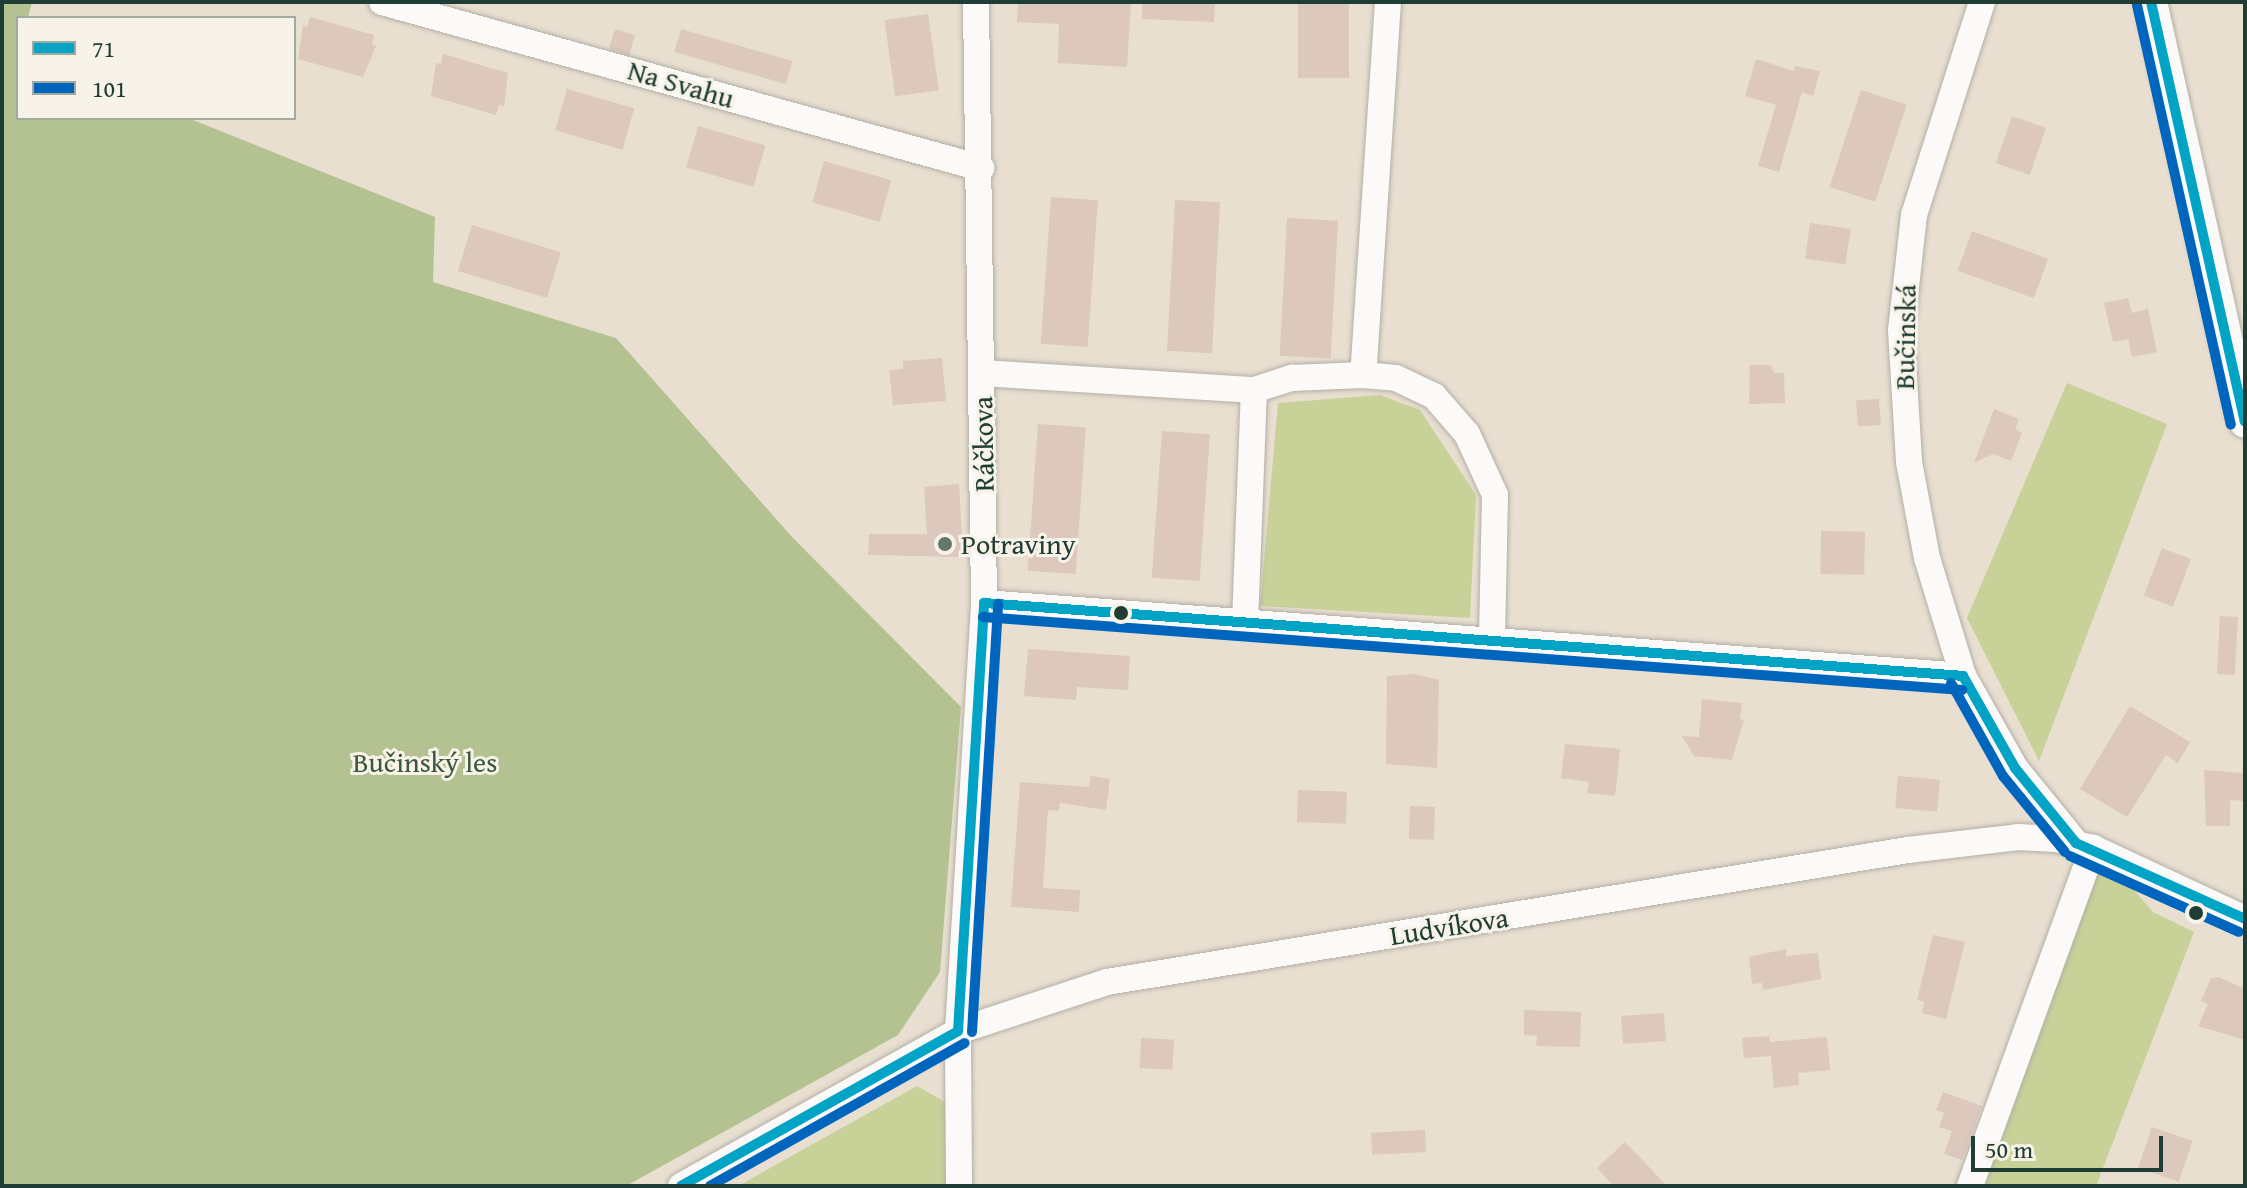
<!DOCTYPE html>
<html>
<head>
<meta charset="utf-8">
<style>
	body { margin:0 }
	#map { position:relative; width:2247px; height:1188px; overflow:hidden; background:#e8dfd0; font-family:"Gentium Book Plus",serif }
	div>[style] { position:absolute }
	.green>* { inset:0; background:#c7d198 }
	.forest>* { inset:0; background:#b4c292 }
	.building>* { inset:0; background:#dcc8bc; transform-origin:0 0 }
	.roads { filter:drop-shadow(0 0 2px #b3afa6) drop-shadow(0 0 2px #b3afa6) }
	.minor>* { height:26px; margin:-13px; padding:0 13px; transform-origin:13px; border-radius:13px; background:#fcfaf8 }
	.major>* { height:32px; margin:-16px; padding:0 16px; transform-origin:16px; border-radius:16px; background:#fcfaf8 }
	.bus-1>* { height:10px; margin:-5px; padding:0 5px; transform-origin:5px; border-radius:5px; background:#02a4c6 }
	.bus-2>* { height:10px; margin:-5px; padding:0 5px; transform-origin:5px; border-radius:5px; background:#0065bd }
	.dots>* { width:22px; height:22px; translate:-50% -50%; box-sizing:border-box; border:4px solid #f7f3e8; border-radius:50% }
	span { translate:-50% -50%; white-space:nowrap; text-align:center; line-height:1.15; -webkit-text-stroke:6px #f7f3e8; paint-order:stroke }
	.street-label { font-size:28px; color:#1f3d34 }
	.poi-label { font-size:28px; color:#1f3d34 }
	.left { translate:0 -50%; text-align:left }
	.park-label { font-size:28px; color:#3b583f }
	.frame { position:absolute; inset:0; border:4px solid #1f3d34; pointer-events:none }
	.legend { position:absolute; left:16px; top:16px; width:280px; height:104px; box-sizing:border-box; background:#f7f3e8; border:2px solid #a1aaa0; margin:0; padding:10px 14px; list-style:none; font-size:24px; color:#1f3d34 }
	.legend li { display:flex; align-items:center; gap:16px; height:40px }
	.legend b { width:40px; border:2px solid #a1aaa0 }
	.scale { position:absolute; left:1971px; top:1136px; width:192px; height:36px; box-sizing:border-box; border:4px solid #1f3d34; border-top:0; padding-left:10px; font-size:24px; line-height:28px; white-space:nowrap; color:#1f3d34; -webkit-text-stroke:6px #f7f3e8; paint-order:stroke }
</style>
</head>
<body>
<div id="map">
	<div class="green">
		<div style="clip-path:polygon(2067px 383px,2167px 424px,2039px 761px,1967px 618px)"></div>
		<div style="clip-path:polygon(1380px 395px,1420px 410px,1476px 495px,1470px 618px,1260px 606px,1278px 403px)"></div>
		<div style="clip-path:polygon(2096px 867px,2126px 881px,2153px 912px,2194px 932px,2096px 1186px,1971px 1186px)"></div>
		<div style="clip-path:polygon(917px 1086px,954px 1107px,951px 1186px,738px 1186px)"></div>
	</div>
	<div class="forest">
		<div style="clip-path:polygon(2px 2px,32px 2px,28px 18px,18px 18px,18px 118px,188px 118px,435px 217px,433px 282px,616px 338px,792px 537px,961px 707px,940px 972px,898px 1035px,626px 1186px,2px 1186px)"></div>
	</div>
	<div class="building">
		<div style="clip-path:polygon(1018px 2px,1131px 2px,1127px 67px,1058px 63px,1059px 24px,1017px 22px)"></div>
		<div style="clip-path:polygon(1142px 2px,1215px 2px,1214px 22px,1142px 19px)"></div>
		<div style="left:1298px;top:2px;width:51px;height:76px"></div>
		<div style="left:928px;top:14px;width:77px;height:44px;rotate:82deg"></div>
		<div style="clip-path:polygon(310px 17px,374px 35px,372px 45px,376px 46px,363px 77px,298px 59px,303px 25px,307px 27px)"></div>
		<div style="left:615px;top:29px;width:21px;height:21px;rotate:17deg"></div>
		<div style="left:681px;top:29px;width:116px;height:24px;rotate:16deg"></div>
		<div style="clip-path:polygon(443px 54px,508px 73px,504px 106px,499px 105px,496px 115px,431px 96px,436px 63px,441px 64px)"></div>
		<div style="clip-path:polygon(1756px 59px,1794px 71px,1795px 66px,1820px 71px,1813px 96px,1802px 92px,1779px 172px,1758px 166px,1776px 105px,1745px 96px)"></div>
		<div style="left:567px;top:89px;width:70px;height:43px;rotate:16deg"></div>
		<div style="left:1861px;top:90px;width:48px;height:102px;rotate:18deg"></div>
		<div style="left:2012px;top:116px;width:36px;height:50px;rotate:19deg"></div>
		<div style="left:698px;top:126px;width:70px;height:43px;rotate:16deg"></div>
		<div style="left:824px;top:161px;width:70px;height:43px;rotate:16deg"></div>
		<div style="left:1051px;top:197px;width:47px;height:147px;rotate:4deg"></div>
		<div style="left:1175px;top:200px;width:45px;height:151px;rotate:3deg"></div>
		<div style="left:1287px;top:218px;width:51px;height:138px;rotate:3deg"></div>
		<div style="left:1810px;top:223px;width:41px;height:36px;rotate:8deg"></div>
		<div style="left:472px;top:225px;width:93px;height:48px;rotate:17deg"></div>
		<div style="left:1972px;top:231px;width:81px;height:42px;rotate:20deg"></div>
		<div style="clip-path:polygon(2128px 298px,2132px 313px,2148px 309px,2157px 352px,2132px 357px,2128px 339px,2113px 342px,2104px 303px)"></div>
		<div style="clip-path:polygon(942px 358px,946px 401px,893px 405px,889px 370px,903px 369px,903px 361px)"></div>
		<div style="clip-path:polygon(1750px 365px,1771px 365px,1774px 373px,1784px 373px,1785px 403px,1749px 404px)"></div>
		<div style="left:1879px;top:399px;width:26px;height:23px;rotate:86deg"></div>
		<div style="clip-path:polygon(1994px 409px,2019px 419px,2015px 429px,2022px 433px,2011px 461px,1993px 454px,1974px 463px)"></div>
		<div style="left:1038px;top:424px;width:48px;height:147px;rotate:4deg"></div>
		<div style="left:1162px;top:431px;width:48px;height:147px;rotate:4deg"></div>
		<div style="clip-path:polygon(959px 484px,963px 557px,868px 555px,869px 534px,927px 534px,924px 487px)"></div>
		<div style="left:1821px;top:531px;width:44px;height:43px;rotate:1deg"></div>
		<div style="left:2162px;top:548px;width:31px;height:51px;rotate:21deg"></div>
		<div style="left:2220px;top:616px;width:18px;height:58px;rotate:3deg"></div>
		<div style="clip-path:polygon(1028px 649px,1130px 656px,1128px 690px,1077px 687px,1076px 700px,1024px 696px)"></div>
		<div style="clip-path:polygon(1414px 674px,1439px 680px,1437px 768px,1386px 764px,1387px 676px)"></div>
		<div style="clip-path:polygon(1702px 699px,1742px 703px,1740px 719px,1744px 720px,1732px 760px,1694px 756px,1682px 736px,1699px 737px)"></div>
		<div style="clip-path:polygon(2130px 706px,2190px 742px,2178px 763px,2166px 755px,2127px 817px,2080px 789px)"></div>
		<div style="clip-path:polygon(1565px 744px,1620px 749px,1615px 796px,1587px 793px,1589px 782px,1561px 778px)"></div>
		<div style="clip-path:polygon(2204px 770px,2245px 773px,2245px 801px,2230px 800px,2230px 826px,2206px 826px)"></div>
		<div style="clip-path:polygon(1091px 776px,1110px 779px,1106px 810px,1060px 803px,1059px 811px,1048px 810px,1043px 888px,1080px 890px,1079px 912px,1011px 907px,1020px 782px,1089px 787px)"></div>
		<div style="left:1898px;top:776px;width:42px;height:32px;rotate:5deg"></div>
		<div style="left:1298px;top:790px;width:49px;height:32px;rotate:2deg"></div>
		<div style="left:1410px;top:806px;width:25px;height:33px;rotate:2deg"></div>
		<div style="clip-path:polygon(1933px 935px,1965px 942px,1946px 1019px,1922px 1013px,1924px 1002px,1917px 1000px)"></div>
		<div style="clip-path:polygon(1786px 949px,1786px 956px,1818px 953px,1821px 979px,1763px 990px,1762px 983px,1752px 984px,1749px 957px)"></div>
		<div style="clip-path:polygon(2219px 977px,2245px 989px,2245px 1040px,2198px 1026px,2208px 1004px,2201px 1001px,2211px 978px)"></div>
		<div style="clip-path:polygon(1524px 1010px,1581px 1012px,1580px 1047px,1536px 1046px,1537px 1036px,1524px 1035px)"></div>
		<div style="left:1664px;top:1013px;width:28px;height:43px;rotate:86deg"></div>
		<div style="clip-path:polygon(1769px 1036px,1770px 1042px,1827px 1037px,1830px 1070px,1798px 1073px,1799px 1085px,1774px 1088px,1771px 1056px,1744px 1058px,1742px 1038px)"></div>
		<div style="left:1141px;top:1038px;width:33px;height:30px;rotate:3deg"></div>
		<div style="clip-path:polygon(1943px 1092px,1982px 1106px,1962px 1160px,1944px 1154px,1952px 1131px,1939px 1127px,1944px 1113px,1936px 1110px)"></div>
		<div style="left:2152px;top:1127px;width:43px;height:43px;rotate:19deg"></div>
		<div style="left:1425px;top:1130px;width:22px;height:54px;rotate:87deg"></div>
		<div style="clip-path:polygon(1625px 1142px,1667px 1186px,1614px 1186px,1597px 1168px)"></div>
	</div>
	<div class="roads">
		<div class="minor">
			<div style="left:382px;top:2px;width:622px;rotate:15.49deg"></div>
			<div style="left:1388px;top:2px;width:374px;rotate:93.8deg"></div>
			<div style="left:1363px;top:375px;width:33px;rotate:5deg"></div>
			<div style="left:1396px;top:378px;width:42px;rotate:25.3deg"></div>
			<div style="left:1434px;top:396px;width:50px;rotate:49deg"></div>
			<div style="left:1467px;top:434px;width:67px;rotate:65.3deg"></div>
			<div style="left:1495px;top:495px;width:148px;rotate:91.2deg"></div>
			<div style="left:1982px;top:2px;width:224px;rotate:107.7deg"></div>
			<div style="left:1914px;top:215px;width:116px;rotate:96.4deg"></div>
			<div style="left:1901px;top:330px;width:132px;rotate:86.5deg"></div>
			<div style="left:1909px;top:462px;width:98px;rotate:79.4deg"></div>
			<div style="left:1927px;top:558px;width:123px;rotate:73deg"></div>
			<div style="left:1963px;top:676px;width:106px;rotate:60.5deg"></div>
			<div style="left:2015px;top:768px;width:97px;rotate:50.9deg"></div>
			<div style="left:982px;top:373px;width:273px;rotate:3.6deg"></div>
			<div style="left:1254px;top:390px;width:40px;rotate:-18deg"></div>
			<div style="left:1292px;top:378px;width:71px;rotate:-2.4deg"></div>
			<div style="left:984px;top:603px;width:982px;rotate:4.26deg"></div>
			<div style="left:1245px;top:623px;width:233px;rotate:-87.8deg"></div>
			<div style="left:681px;top:1186px;width:317px;rotate:-29.2deg"></div>
			<div style="left:958px;top:1031px;width:157px;rotate:-18.2deg"></div>
			<div style="left:1107px;top:982px;width:812px;rotate:-9.36deg"></div>
			<div style="left:1908px;top:850px;width:111px;rotate:-6.7deg"></div>
			<div style="left:2018px;top:837px;width:38px;rotate:3deg"></div>
			<div style="left:2056px;top:839px;width:38px;rotate:14deg"></div>
			<div style="left:2093px;top:848px;width:168px;rotate:25deg"></div>
			<div style="left:959px;top:1186px;width:155px;rotate:-90.4deg"></div>
			<div style="left:958px;top:1031px;width:429px;rotate:-86.5deg"></div>
			<div style="left:984px;top:603px;width:601px;rotate:-90.76deg"></div>
			<div style="left:1970px;top:1186px;width:360px;rotate:-70deg"></div>
		</div>
		<div class="major">
			<div style="left:2151px;top:2px;width:430px;rotate:77.4deg"></div>
		</div>
	</div>
	<div class="bus-1">
		<div style="left:2151px;top:2px;width:430px;rotate:77.4deg"></div>
		<div style="left:984px;top:603px;width:982px;rotate:4.26deg"></div>
		<div style="left:1963px;top:676px;width:106px;rotate:60.5deg"></div>
		<div style="left:2015px;top:768px;width:97px;rotate:50.9deg"></div>
		<div style="left:2076px;top:843px;width:185px;rotate:24.2deg"></div>
		<div style="left:958px;top:1031px;width:429px;rotate:-86.5deg"></div>
		<div style="left:681px;top:1186px;width:317px;rotate:-29.2deg"></div>
	</div>
	<div class="bus-2">
		<div style="left:2137px;top:5px;width:430px;rotate:77.4deg"></div>
		<div style="left:983px;top:617px;width:982px;rotate:4.26deg"></div>
		<div style="left:1951px;top:683px;width:107px;rotate:60.8deg"></div>
		<div style="left:2003px;top:776px;width:98px;rotate:50.8deg"></div>
		<div style="left:2070px;top:856px;width:185px;rotate:24.2deg"></div>
		<div style="left:972px;top:1032px;width:429px;rotate:-86.5deg"></div>
		<div style="left:710px;top:1186px;width:292px;rotate:-29.3deg"></div>
	</div>
	<div class="dots">
		<div style="left:945px;top:544px;background:#65766b"></div>
		<div style="left:1121px;top:613px;background:#1f3d34"></div>
		<div style="left:2196px;top:913px;background:#1f3d34"></div>
	</div>
	<div class="street-label">
		<span style="left:681px;top:84px;rotate:16deg">Na Svahu</span>
		<span style="left:1905px;top:337px;rotate:-89deg">Bučinská</span>
		<span style="left:983px;top:444px;rotate:-91deg">Ráčkova</span>
		<span style="left:1449px;top:926px;rotate:-9deg">Ludvíkova</span>
	</div>
	<div class="poi-label">
		<span class="left" style="left:961px;top:544px">Potraviny</span>
	</div>
	<div class="park-label">
		<span style="left:425px;top:762px">Bučinský les</span>
	</div>
	<div class="frame"></div>
	<ul class="legend">
	<li><b style="height:10px;background:#02a4c6"></b>71</li>
	<li><b style="height:10px;background:#0065bd"></b>101</li>
	</ul>
	<div class="scale">50 m</div>
</div>
</body>
</html>
